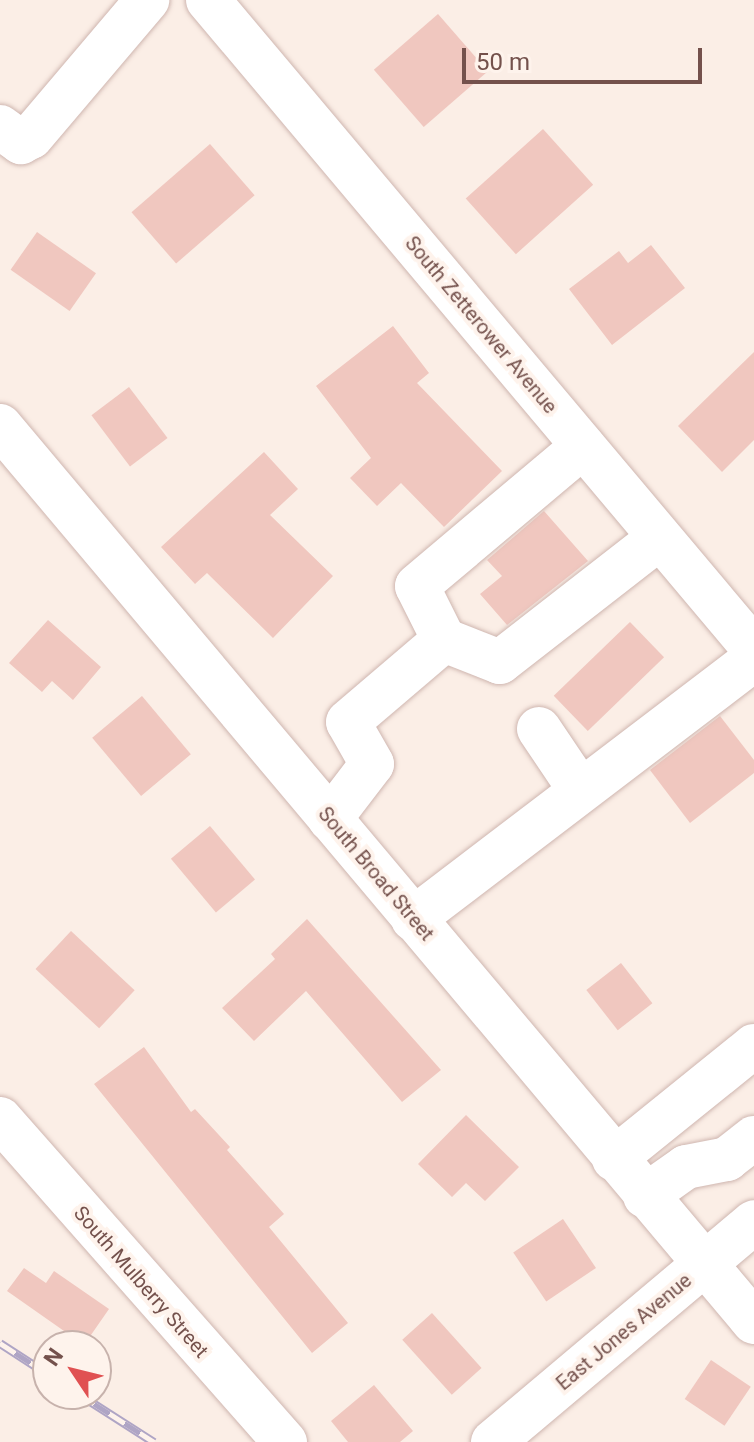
<!DOCTYPE html>
<html>
<head>
<meta charset="utf-8">
<style>
	body { margin:0 }
	#map { position:relative; width:754px; height:1442px; overflow:hidden; background:#fbeee6; font-family:Roboto,sans-serif }
	div>[style] { position:absolute }
	.building>* { inset:0; background:#f0c7bf; transform-origin:0 0 }
	.roads { filter:drop-shadow(0 0 2px #cfb6b0) drop-shadow(0 0 2px #cfb6b0) }
	.minor>* { height:44px; margin:-22px; padding:0 22px; transform-origin:22px; border-radius:22px; background:#fff }
	.rail>* { height:9px; margin-top:-4.5px; transform-origin:0; background:repeating-linear-gradient(90deg,#fef3ec 0 18px,#afa5c5 0 36px); box-sizing:border-box; border-block:2px solid #afa5c5 }
	span { translate:-50% -50%; white-space:nowrap; text-align:center; line-height:1.15; -webkit-text-stroke:8px #fef3ec; paint-order:stroke }
	.street-label { font-size:20px; color:#74514c }
	.north { position:absolute; left:32px; top:1330px; width:80px; height:80px; box-sizing:border-box; background:#fef3ec; border:2px solid #c7b2ac; border-radius:50%; rotate:305deg; font-size:22px; font-weight:700; line-height:32px; text-align:center; color:#74514c }
	.north::after { content:''; display:block; margin:auto; width:28px; height:36px; background:#e05152; clip-path:polygon(50% 0,100% 100%,50% 72%,0 100%) }
	.scale { position:absolute; left:462px; top:48px; width:240px; height:36px; box-sizing:border-box; border:4px solid #74514c; border-top:0; padding-left:10px; font-size:24px; line-height:28px; white-space:nowrap; color:#74514c; -webkit-text-stroke:6px #fef3ec; paint-order:stroke }
</style>
</head>
<body>
<div id="map">
	<div class="building">
		<div style="left:438px;top:14px;width:76px;height:85px;rotate:49deg"></div>
		<div style="left:543px;top:129px;width:75px;height:104px;rotate:48deg"></div>
		<div style="left:210px;top:144px;width:68px;height:104px;rotate:49deg"></div>
		<div style="left:37px;top:232px;width:72px;height:46px;rotate:35deg"></div>
		<div style="clip-path:polygon(651px 245px,685px 288px,612px 345px,569px 289px,619px 251px,628px 263px)"></div>
		<div style="clip-path:polygon(393px 326px,429px 373px,417px 383px,502px 471px,444px 527px,401px 483px,377px 506px,350px 478px,371px 458px,316px 386px)"></div>
		<div style="clip-path:polygon(754px 352px,754px 440px,722px 472px,678px 426px)"></div>
		<div style="left:129px;top:387px;width:64px;height:47px;rotate:53deg"></div>
		<div style="clip-path:polygon(264px 452px,298px 489px,270px 515px,333px 576px,273px 638px,207px 573px,195px 584px,161px 547px)"></div>
		<div style="clip-path:polygon(544px 511px,588px 561px,507px 625px,480px 594px,502px 576px,487px 560px)"></div>
		<div style="clip-path:polygon(48px 620px,101px 667px,73px 700px,52px 681px,42px 692px,9px 663px)"></div>
		<div style="left:630px;top:622px;width:49px;height:106px;rotate:46deg"></div>
		<div style="left:142px;top:696px;width:76px;height:65px;rotate:50deg"></div>
		<div style="clip-path:polygon(720px 716px,754px 760px,754px 773px,690px 823px,650px 770px)"></div>
		<div style="left:210px;top:826px;width:70px;height:51px;rotate:50deg"></div>
		<div style="clip-path:polygon(307px 919px,441px 1070px,402px 1102px,306px 991px,254px 1041px,222px 1008px,275px 959px,271px 954px)"></div>
		<div style="left:71px;top:931px;width:87px;height:52px;rotate:43deg"></div>
		<div style="left:621px;top:963px;width:51px;height:44px;rotate:52deg"></div>
		<div style="clip-path:polygon(144px 1047px,191px 1112px,195px 1109px,230px 1147px,227px 1150px,284px 1214px,269px 1227px,348px 1323px,312px 1353px,94px 1084px)"></div>
		<div style="clip-path:polygon(466px 1115px,519px 1167px,485px 1201px,466px 1183px,452px 1197px,418px 1164px)"></div>
		<div style="left:563px;top:1219px;width:59px;height:60px;rotate:56deg"></div>
		<div style="clip-path:polygon(24px 1268px,46px 1283px,54px 1271px,109px 1309px,84px 1345px,7px 1291px)"></div>
		<div style="left:432px;top:1313px;width:74px;height:40px;rotate:48deg"></div>
		<div style="left:711px;top:1360px;width:48px;height:47px;rotate:34deg"></div>
		<div style="clip-path:polygon(374px 1385px,413px 1431px,400px 1442px,348px 1442px,331px 1421px)"></div>
	</div>
	<div class="roads">
		<div class="minor">
			<div style="left:208px;top:0;width:848px;rotate:49.93deg"></div>
			<div style="left:0;top:127px;width:26px;rotate:36deg"></div>
			<div style="left:21px;top:142px;width:11px;rotate:-27deg"></div>
			<div style="left:31px;top:137px;width:180px;rotate:-49.7deg"></div>
			<div style="left:0;top:426px;width:1171px;rotate:49.92deg"></div>
			<div style="left:444px;top:640px;width:60px;rotate:21.4deg"></div>
			<div style="left:500px;top:662px;width:202px;rotate:-37.9deg"></div>
			<div style="left:539px;top:729px;width:73px;rotate:56.1deg"></div>
			<div style="left:330px;top:819px;width:69px;rotate:-52.6deg"></div>
			<div style="left:372px;top:764px;width:48px;rotate:-119.7deg"></div>
			<div style="left:348px;top:722px;width:126px;rotate:-40.5deg"></div>
			<div style="left:444px;top:640px;width:60px;rotate:-116.6deg"></div>
			<div style="left:417px;top:586px;width:217px;rotate:-40.1deg"></div>
			<div style="left:413px;top:919px;width:429px;rotate:-37.3deg"></div>
			<div style="left:0;top:1119px;width:431px;rotate:48.6deg"></div>
			<div style="left:614px;top:1159px;width:180px;rotate:-38.9deg"></div>
			<div style="left:645px;top:1196px;width:50px;rotate:-35.3deg"></div>
			<div style="left:686px;top:1167px;width:42px;rotate:-11deg"></div>
			<div style="left:727px;top:1159px;width:34px;rotate:-38deg"></div>
			<div style="left:493px;top:1442px;width:341px;rotate:-40.1deg"></div>
		</div>
	</div>
	<div class="rail">
		<div style="left:0;top:1343px;width:57px;rotate:32.9deg"></div>
		<div style="left:79px;top:1394px;width:89px;rotate:32.6deg"></div>
	</div>
	<div class="street-label">
		<span style="left:481px;top:325px;rotate:50deg">South Zetterower Avenue</span>
		<span style="left:376px;top:874px;rotate:50deg">South Broad Street</span>
		<span style="left:141px;top:1282px;rotate:49deg">South Mulberry Street</span>
		<span style="left:624px;top:1332px;rotate:-40deg">East Jones Avenue</span>
	</div>
	<div class="north">N</div>
	<div class="scale">50 m</div>
</div>
</body>
</html>
